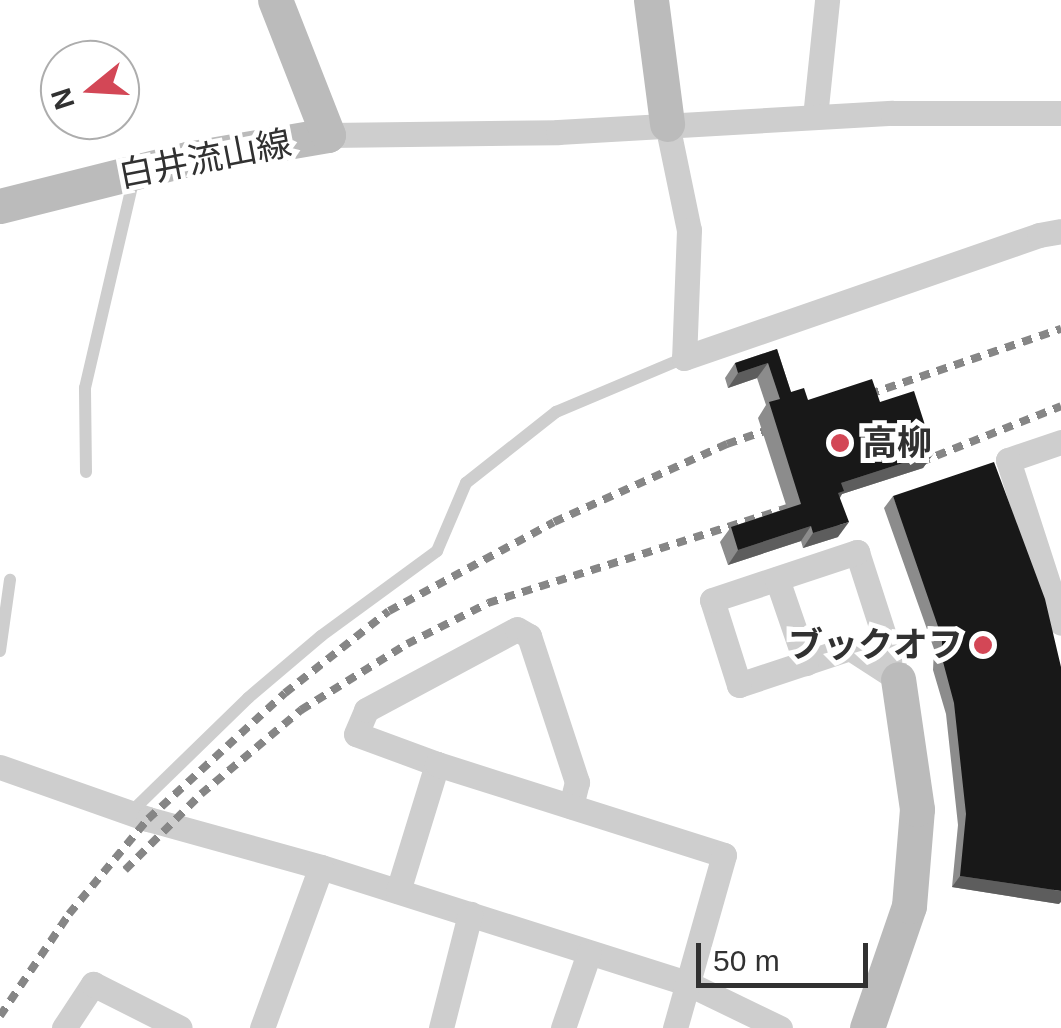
<!DOCTYPE html>
<html>
<head>
<meta charset="utf-8">
<style>
	body { margin:0 }
	#map { position:relative; width:1061px; height:1028px; overflow:hidden; background:#fff; font-family:Helvetica,"Noto Sans JP",sans-serif }
	div>[style] { position:absolute }
	.lane>* { height:12px; margin:-6px; padding:0 6px; transform-origin:6px; border-radius:6px; background:#cecece }
	.street>* { height:25px; margin:-12.5px; padding:0 12.5px; transform-origin:12.5px; border-radius:12.5px; background:#cecece }
	.secondary>* { height:35px; margin:-17.5px; padding:0 17.5px; transform-origin:17.5px; border-radius:17.5px; background:#bbb }
	.rail>* { height:8px; margin-top:-4px; transform-origin:0; background:repeating-linear-gradient(90deg,#868686 0 10px,transparent 0 18px) }
	.wall>* { inset:0; background:#8c8c8c }
	.shaded-wall>* { inset:0; background:#5d5d5d }
	.building>* { inset:0; background:#181818 }
	.dots>* { width:28px; height:28px; translate:-50% -50%; box-sizing:border-box; border:5px solid #fff; border-radius:50% }
	span { translate:-50% -50%; white-space:nowrap; text-align:center; line-height:1.15; -webkit-text-stroke:10px #fff; paint-order:stroke }
	.street-label { font-size:35px; color:#313131 }
	.poi-label { font-size:35px; color:#313131; font-weight:700 }
	.left { translate:0 -50%; text-align:left }
	.right { translate:-100% -50%; text-align:right }
	.north { position:absolute; left:40px; top:40px; width:100px; height:100px; box-sizing:border-box; background:#fff; border:2px solid #adadad; border-radius:50%; rotate:252deg; font-size:28px; font-weight:700; line-height:40px; text-align:center; color:#313131 }
	.north::after { content:''; display:block; margin:auto; width:35px; height:45px; background:#d34756; clip-path:polygon(50% 0,100% 100%,50% 72%,0 100%) }
	.scale { position:absolute; left:696px; top:943px; width:172px; height:45px; box-sizing:border-box; border:5px solid #313131; border-top:0; padding-left:12px; font-size:30px; line-height:35px; white-space:nowrap; color:#313131; -webkit-text-stroke:8px #fff; paint-order:stroke }
</style>
</head>
<body>
<div id="map">
	<div class="lane">
		<div style="left:86px;top:472px;width:84px;rotate:-90.7deg"></div>
		<div style="left:85px;top:388px;width:216px;rotate:-76.9deg"></div>
		<div style="left:0;top:651px;width:72px;rotate:-82deg"></div>
		<div style="left:132px;top:811px;width:162px;rotate:-44.2deg"></div>
		<div style="left:248px;top:698px;width:96px;rotate:-40.3deg"></div>
		<div style="left:321px;top:636px;width:144px;rotate:-36.2deg"></div>
		<div style="left:437px;top:551px;width:74px;rotate:-66.9deg"></div>
		<div style="left:466px;top:483px;width:115px;rotate:-38.3deg"></div>
		<div style="left:556px;top:412px;width:139px;rotate:-22.9deg"></div>
	</div>
	<div class="street">
		<div style="left:815px;top:117px;width:118px;rotate:-84.1deg"></div>
		<div style="left:667px;top:124px;width:108px;rotate:78.3deg"></div>
		<div style="left:689px;top:230px;width:128px;rotate:92.2deg"></div>
		<div style="left:684px;top:358px;width:376px;rotate:-19.1deg"></div>
		<div style="left:1039px;top:235px;width:22px;rotate:-10deg"></div>
		<div style="left:328px;top:135px;width:230px;rotate:-0.7deg"></div>
		<div style="left:558px;top:132px;width:335px;rotate:-3.3deg"></div>
		<div style="left:892px;top:113px;width:169px"></div>
		<div style="left:1061px;top:442px;width:56px;rotate:161.2deg"></div>
		<div style="left:1008px;top:460px;width:171px;rotate:72deg"></div>
		<div style="left:857px;top:552px;width:133px;rotate:72.1deg"></div>
		<div style="left:898px;top:679px;width:57px;rotate:-147.1deg"></div>
		<div style="left:850px;top:648px;width:117px;rotate:161.6deg"></div>
		<div style="left:739px;top:685px;width:89px;rotate:-107.6deg"></div>
		<div style="left:712px;top:600px;width:153px;rotate:-18.3deg"></div>
		<div style="left:777px;top:579px;width:89px;rotate:71deg"></div>
		<div style="left:437px;top:764px;width:86px;rotate:-159.7deg"></div>
		<div style="left:356px;top:734px;width:26px;rotate:-67deg"></div>
		<div style="left:366px;top:710px;width:171px;rotate:-28.2deg"></div>
		<div style="left:517px;top:629px;width:14px;rotate:30deg"></div>
		<div style="left:529px;top:636px;width:154px;rotate:71.8deg"></div>
		<div style="left:577px;top:782px;width:25px;rotate:104deg"></div>
		<div style="left:0;top:767px;width:157px;rotate:19.4deg"></div>
		<div style="left:148px;top:819px;width:180px;rotate:15.5deg"></div>
		<div style="left:321px;top:867px;width:386px;rotate:17.6deg"></div>
		<div style="left:689px;top:984px;width:101px;rotate:25.8deg"></div>
		<div style="left:398px;top:891px;width:133px;rotate:-72.9deg"></div>
		<div style="left:437px;top:764px;width:301px;rotate:17.6deg"></div>
		<div style="left:724px;top:855px;width:180px;rotate:105.8deg"></div>
		<div style="left:64px;top:1028px;width:53px;rotate:-56.6deg"></div>
		<div style="left:93px;top:984px;width:97px;rotate:26.8deg"></div>
		<div style="left:262px;top:1028px;width:171px;rotate:-69.9deg"></div>
		<div style="left:441px;top:1028px;width:118px;rotate:-75.7deg"></div>
		<div style="left:563px;top:1028px;width:79px;rotate:-70.9deg"></div>
	</div>
	<div class="secondary">
		<div style="left:651px;top:0;width:125px;rotate:82.6deg"></div>
		<div style="left:0;top:206px;width:193px;rotate:-14.1deg"></div>
		<div style="left:187px;top:159px;width:143px;rotate:-9.7deg"></div>
		<div style="left:328px;top:135px;width:145px;rotate:-111.4deg"></div>
		<div style="left:867px;top:1028px;width:129px;rotate:-71deg"></div>
		<div style="left:909px;top:906px;width:97px;rotate:-85.3deg"></div>
		<div style="left:917px;top:809px;width:131px;rotate:-98.3deg"></div>
	</div>
	<div class="rail">
		<div style="left:852px;top:400px;width:221px;rotate:-18.8deg"></div>
		<div style="left:903px;top:469px;width:170px;rotate:-21.7deg"></div>
		<div style="left:125px;top:870px;width:107px;rotate:-45deg"></div>
		<div style="left:201px;top:794px;width:131px;rotate:-40deg"></div>
		<div style="left:301px;top:710px;width:125px;rotate:-31.9deg"></div>
		<div style="left:407px;top:644px;width:91px;rotate:-26.8deg"></div>
		<div style="left:488px;top:603px;width:341px;rotate:-17.6deg"></div>
		<div style="left:0;top:1016px;width:123px;rotate:-55.9deg"></div>
		<div style="left:69px;top:914px;width:124px;rotate:-50.3deg"></div>
		<div style="left:148px;top:819px;width:186px;rotate:-42.6deg"></div>
		<div style="left:285px;top:693px;width:132px;rotate:-38.3deg"></div>
		<div style="left:389px;top:611px;width:187px;rotate:-28.3deg"></div>
		<div style="left:554px;top:522px;width:190px;rotate:-24.3deg"></div>
		<div style="left:727px;top:444px;width:68px;rotate:-19deg"></div>
	</div>
	<div class="wall">
		<div style="clip-path:polygon(777px 349px,791px 392px,808px 400px,880px 402px,934px 453px,923px 468px,842px 494px,840px 498px,838px 537px,803px 548px,801px 541px,728px 565px,720px 542px,731px 527px,787px 508px,758px 418px,766px 405px,757px 378px,728px 388px,725px 378px,735px 363px)"></div>
		<div style="clip-path:polygon(893px 496px,1059px 904px,952px 887px,958px 825px,946px 714px,933px 670px,934px 649px,884px 508px)"></div>
	</div>
	<div class="shaded-wall">
		<div style="clip-path:polygon(768px 363px,757px 378px,728px 388px,738px 373px)"></div>
		<div style="clip-path:polygon(934px 453px,923px 468px,842px 494px,834px 506px,841px 483px)"></div>
		<div style="clip-path:polygon(849px 522px,838px 537px,803px 548px,813px 533px)"></div>
		<div style="clip-path:polygon(811px 526px,801px 541px,728px 565px,738px 550px)"></div>
		<div style="clip-path:polygon(960px 876px,1061px 891px,1061px 902px,1059px 904px,952px 887px)"></div>
	</div>
	<div class="building">
		<div style="clip-path:polygon(777px 349px,791px 392px,804px 388px,808px 400px,872px 379px,880px 402px,914px 391px,934px 453px,841px 483px,844px 491px,838px 493px,849px 522px,813px 533px,811px 526px,738px 550px,731px 527px,801px 504px,769px 402px,780px 399px,768px 363px,738px 373px,735px 363px)"></div>
		<div style="clip-path:polygon(994px 462px,1045px 599px,1061px 667px,1061px 891px,960px 876px,966px 814px,954px 703px,942px 658px,942px 638px,893px 496px)"></div>
	</div>
	<div class="dots">
		<div style="left:840px;top:443px;background:#d34756"></div>
		<div style="left:983px;top:645px;background:#d34756"></div>
	</div>
	<div class="street-label">
		<span style="left:205px;top:159px;rotate:-11deg">白井流山線</span>
	</div>
	<div class="poi-label">
		<span class="left" style="left:862px;top:443px">高柳</span>
		<span class="right" style="left:963px;top:645px">ブックオフ</span>
	</div>
	<div class="north">N</div>
	<div class="scale">50 m</div>
</div>
</body>
</html>
